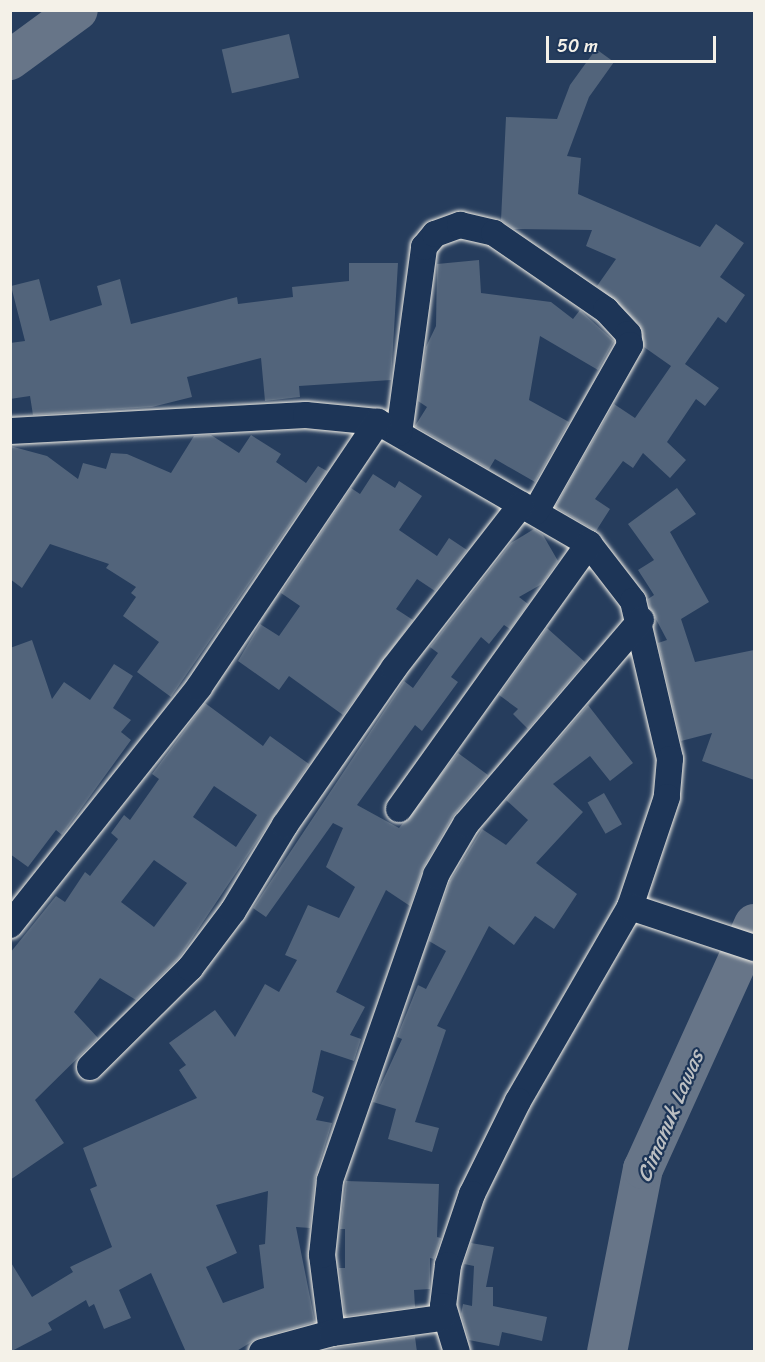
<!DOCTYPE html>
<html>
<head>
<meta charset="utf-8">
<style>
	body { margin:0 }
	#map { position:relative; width:765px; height:1362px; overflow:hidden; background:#263d5d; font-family:Sriracha,sans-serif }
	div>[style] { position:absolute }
	.river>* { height:40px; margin:-20px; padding:0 20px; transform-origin:20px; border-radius:20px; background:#677588 }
	.building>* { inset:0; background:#52647b; transform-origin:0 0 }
	.roads { filter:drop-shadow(0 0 2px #f4f1e8) drop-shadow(0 0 2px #f4f1e8) }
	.street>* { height:26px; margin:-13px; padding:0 13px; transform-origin:13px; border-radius:13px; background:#1d3557 }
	span { translate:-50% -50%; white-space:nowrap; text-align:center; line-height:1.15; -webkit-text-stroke:4.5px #1d3557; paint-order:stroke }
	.water-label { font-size:21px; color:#bcbfc2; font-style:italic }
	.frame { position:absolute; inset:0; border:12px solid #f4f1e8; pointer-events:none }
	.scale { position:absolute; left:546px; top:36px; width:170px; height:27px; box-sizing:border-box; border:3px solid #f4f1e8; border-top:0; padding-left:8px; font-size:18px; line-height:21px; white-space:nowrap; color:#f4f1e8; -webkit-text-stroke:4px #1d3557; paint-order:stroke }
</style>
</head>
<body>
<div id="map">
	<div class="river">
		<div style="left:10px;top:60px;width:84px;rotate:-36.3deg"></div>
		<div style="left:607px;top:1352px;width:187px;rotate:-78.9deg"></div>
		<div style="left:643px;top:1169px;width:269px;rotate:-65.6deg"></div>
	</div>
	<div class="building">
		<div style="left:289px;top:34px;width:45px;height:69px;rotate:77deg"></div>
		<div style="clip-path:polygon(596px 49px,614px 62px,589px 97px,567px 156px,581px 158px,578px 194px,700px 247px,716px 224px,744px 243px,720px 277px,745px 295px,726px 323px,718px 317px,685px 364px,719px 388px,705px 406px,696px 399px,667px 442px,686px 460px,670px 478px,643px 453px,633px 468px,623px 461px,595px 499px,610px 509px,596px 531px,555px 507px,614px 404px,635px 418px,671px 366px,644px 347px,639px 324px,597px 286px,616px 259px,586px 246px,592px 230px,514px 229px,501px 220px,506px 117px,557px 119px,570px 85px)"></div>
		<div style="clip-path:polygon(479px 260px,481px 293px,551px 302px,573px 319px,580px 310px,614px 341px,598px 370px,540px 336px,529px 400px,569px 422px,535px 482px,495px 459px,489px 469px,415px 426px,427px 407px,418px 401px,426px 347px,436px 326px,437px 264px)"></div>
		<div style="clip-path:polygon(349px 263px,398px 263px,391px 380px,299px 386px,300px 397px,265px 401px,261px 358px,187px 377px,192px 397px,152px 407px,33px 415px,30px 396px,10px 399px,10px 343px,25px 341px,11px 286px,39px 279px,50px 321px,102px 305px,97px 286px,120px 279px,131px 324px,237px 297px,238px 304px,293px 297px,292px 287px,349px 281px)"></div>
		<div style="clip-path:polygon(211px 435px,239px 453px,251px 435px,281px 454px,276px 462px,306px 483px,318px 466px,327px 471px,171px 697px,137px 672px,159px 642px,123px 616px,136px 597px,131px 593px,136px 587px,106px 568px,109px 564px,50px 544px,22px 588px,10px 579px,10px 446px,47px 456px,78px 479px,83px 463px,106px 469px,111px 453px,127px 454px,171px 473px,194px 436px)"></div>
		<div style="clip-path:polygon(373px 474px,395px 488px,399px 481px,422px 496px,399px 530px,437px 556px,449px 538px,467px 550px,435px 591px,417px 579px,396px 609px,413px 620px,343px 715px,289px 676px,279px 690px,238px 661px,260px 624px,279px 636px,300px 606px,281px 593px,351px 488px,360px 494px)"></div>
		<div style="clip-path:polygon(677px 488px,696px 514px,670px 532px,709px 602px,681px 619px,695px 662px,754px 650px,754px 780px,702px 761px,712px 733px,681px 741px,658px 643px,667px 640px,650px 608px,648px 599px,654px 595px,638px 570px,654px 560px,628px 524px)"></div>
		<div style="clip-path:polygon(evenodd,534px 529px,543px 535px,558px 561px,542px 584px,519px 597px,528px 604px,510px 629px,504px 625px,489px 644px,481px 637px,451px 677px,458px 682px,439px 708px,422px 731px,415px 725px,357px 805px,399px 828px,458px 753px,488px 775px,453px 816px,423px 868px,410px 906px,386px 890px,336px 992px,365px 1007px,350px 1035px,361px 1039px,354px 1061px,321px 1050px,312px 1092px,324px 1097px,316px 1120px,332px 1123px,315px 1178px,310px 1228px,296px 1227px,315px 1322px,258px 1338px,235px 1352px,186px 1352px,151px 1273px,119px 1290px,131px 1318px,104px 1329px,94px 1304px,89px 1307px,86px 1300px,48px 1323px,52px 1330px,10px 1352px,10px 1261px,32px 1297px,73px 1272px,70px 1267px,112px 1247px,90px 1189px,97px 1186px,83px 1148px,197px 1098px,179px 1070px,186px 1065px,169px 1043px,215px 1010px,235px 1037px,265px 984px,279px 992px,297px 960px,285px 955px,308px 905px,339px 918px,355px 887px,326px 867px,343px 828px,333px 823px,266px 917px,253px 908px,404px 681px,413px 688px,438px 653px,430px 647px,511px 543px,534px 529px,268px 1191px,265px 1244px,259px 1245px,264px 1288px,223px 1303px,206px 1267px,237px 1253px,216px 1205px,268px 1191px)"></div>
		<div style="clip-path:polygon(547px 628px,585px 662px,528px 729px,513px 714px,518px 709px,499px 695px)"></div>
		<div style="clip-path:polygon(32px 640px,52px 699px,64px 682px,90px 700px,114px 664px,133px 676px,113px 708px,131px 720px,121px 732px,131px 740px,62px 835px,56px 830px,28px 867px,10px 854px,10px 648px)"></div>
		<div style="clip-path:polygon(evenodd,205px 703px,263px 746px,270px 736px,309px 764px,179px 958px,136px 1000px,100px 978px,74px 1012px,98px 1038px,35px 1100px,64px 1143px,10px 1180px,10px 953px,56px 896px,65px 902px,85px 872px,90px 876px,118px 839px,111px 833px,124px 815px,130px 820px,159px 779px,152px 774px,205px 703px,214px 786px,257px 815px,236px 847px,193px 817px,214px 786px,205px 703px,154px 860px,187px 883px,154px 927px,121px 902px,154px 860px)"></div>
		<div style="clip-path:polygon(588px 705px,633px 763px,610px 781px,590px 756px,553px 784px,583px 812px,536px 863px,577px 894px,554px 929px,535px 916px,514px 945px,489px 926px,437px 1026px,446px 1030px,415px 1122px,439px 1128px,432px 1152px,388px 1139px,396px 1109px,373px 1102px,402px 1039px,397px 1037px,418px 985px,426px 989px,446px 951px,429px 941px,450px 881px,482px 829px,506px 845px,528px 820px,506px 800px)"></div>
		<div style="left:604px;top:793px;width:36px;height:19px;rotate:60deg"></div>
		<div style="clip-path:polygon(346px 1181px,439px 1184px,437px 1237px,441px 1238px,434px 1259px,430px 1258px,430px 1289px,414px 1290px,415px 1307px,345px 1316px,339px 1268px,345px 1268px,345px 1229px,340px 1229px)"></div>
		<div style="clip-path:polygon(471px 1243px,494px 1247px,486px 1287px,493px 1287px,493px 1306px,547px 1317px,542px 1341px,502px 1332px,499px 1346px,469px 1340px,461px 1314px,463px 1304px,472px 1306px,474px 1266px,464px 1264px)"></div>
		<div style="clip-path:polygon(415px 1337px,417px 1352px,321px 1352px,335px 1348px)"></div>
	</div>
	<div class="roads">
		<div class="street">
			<div style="left:10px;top:431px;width:296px;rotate:-3.1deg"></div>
			<div style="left:306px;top:415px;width:72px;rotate:5.6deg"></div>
			<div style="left:378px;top:422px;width:244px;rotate:30deg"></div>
			<div style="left:589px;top:544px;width:72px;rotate:52.3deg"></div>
			<div style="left:633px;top:601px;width:162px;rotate:76.8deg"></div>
			<div style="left:670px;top:759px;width:38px;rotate:95deg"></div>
			<div style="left:667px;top:797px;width:116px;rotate:108.6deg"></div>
			<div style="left:630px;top:907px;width:224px;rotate:120deg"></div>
			<div style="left:518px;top:1101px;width:104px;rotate:116.3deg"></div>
			<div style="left:472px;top:1194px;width:75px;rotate:108.7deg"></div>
			<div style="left:448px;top:1265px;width:41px;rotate:97deg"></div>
			<div style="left:443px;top:1306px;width:48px;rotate:73.1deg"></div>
			<div style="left:399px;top:433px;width:188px;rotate:-82.3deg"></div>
			<div style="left:424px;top:247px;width:17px;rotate:-50deg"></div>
			<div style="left:435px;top:234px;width:27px;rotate:-20deg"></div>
			<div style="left:460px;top:225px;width:35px;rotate:13deg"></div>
			<div style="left:494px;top:233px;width:136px;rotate:34.5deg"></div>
			<div style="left:606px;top:310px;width:33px;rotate:47deg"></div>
			<div style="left:628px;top:334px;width:11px;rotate:80deg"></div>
			<div style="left:630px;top:345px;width:191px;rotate:119.5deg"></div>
			<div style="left:399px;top:809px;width:326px;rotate:-54.4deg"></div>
			<div style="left:630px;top:907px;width:131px;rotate:18.3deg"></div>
			<div style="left:10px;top:925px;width:304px;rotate:-51.5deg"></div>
			<div style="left:199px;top:687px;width:320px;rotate:-56deg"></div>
			<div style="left:90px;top:1067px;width:141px;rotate:-44.7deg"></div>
			<div style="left:190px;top:968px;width:71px;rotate:-53deg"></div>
			<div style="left:233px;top:911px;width:100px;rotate:-58.8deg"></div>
			<div style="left:285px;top:825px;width:191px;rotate:-55.2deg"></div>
			<div style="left:394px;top:668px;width:207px;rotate:-52.1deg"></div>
			<div style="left:332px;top:1333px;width:79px;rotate:-97.3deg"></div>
			<div style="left:322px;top:1255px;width:75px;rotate:-83.9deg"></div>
			<div style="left:330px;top:1180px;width:323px;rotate:-70.8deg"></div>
			<div style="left:436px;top:875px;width:59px;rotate:-59.5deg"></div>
			<div style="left:466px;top:824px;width:269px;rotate:-49.4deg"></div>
			<div style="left:262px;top:1352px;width:73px;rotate:-15.2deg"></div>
			<div style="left:332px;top:1333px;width:111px;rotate:-7.8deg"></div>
		</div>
	</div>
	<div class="water-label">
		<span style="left:670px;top:1116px;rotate:-67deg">Cimanuk Lawas</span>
	</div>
	<div class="frame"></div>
	<div class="scale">50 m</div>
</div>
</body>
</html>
